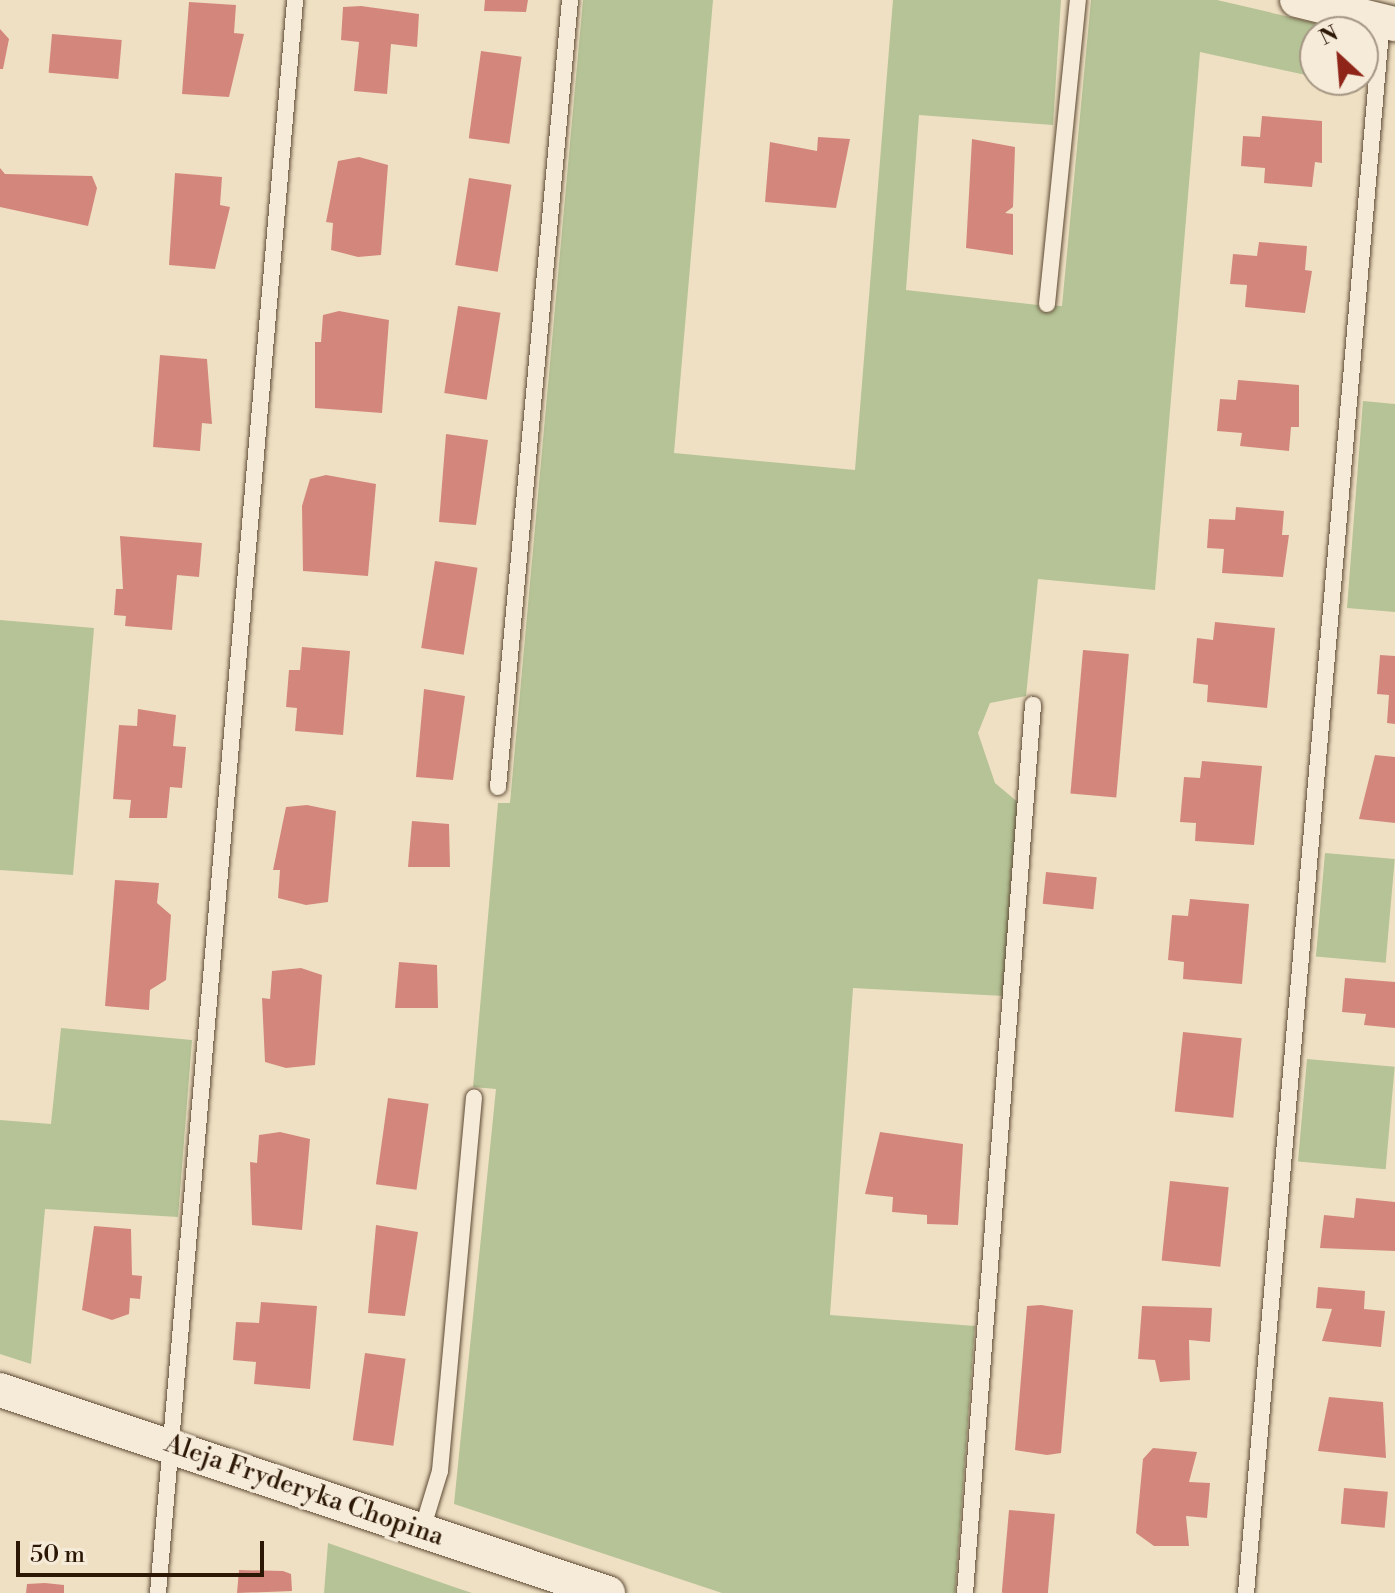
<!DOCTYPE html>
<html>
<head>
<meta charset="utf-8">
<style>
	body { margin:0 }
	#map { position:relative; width:1395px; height:1593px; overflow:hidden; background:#efe0c3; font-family:"Libre Bodoni",serif }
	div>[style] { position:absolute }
	.green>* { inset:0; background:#b5c396; transform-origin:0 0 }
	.building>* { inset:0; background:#d3877c; transform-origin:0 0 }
	.roads { filter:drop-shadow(0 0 2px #5d4934) drop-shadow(0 0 2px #5d4934) }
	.service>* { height:16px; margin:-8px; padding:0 8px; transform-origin:8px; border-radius:8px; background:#f5ebd8 }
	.minor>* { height:34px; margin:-17px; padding:0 17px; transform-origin:17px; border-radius:17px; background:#f5ebd8 }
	span { translate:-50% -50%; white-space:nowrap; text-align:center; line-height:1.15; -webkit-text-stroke:7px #f5ebd8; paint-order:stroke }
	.street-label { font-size:26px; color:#2c1705 }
	.north { position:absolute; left:1299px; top:16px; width:80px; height:80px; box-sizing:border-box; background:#f5ebd8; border:2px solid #a59684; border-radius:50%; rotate:334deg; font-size:22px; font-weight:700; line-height:32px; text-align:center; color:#2c1705 }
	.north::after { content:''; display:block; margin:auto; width:28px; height:36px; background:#8f2418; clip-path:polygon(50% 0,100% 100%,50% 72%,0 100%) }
	.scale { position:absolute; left:16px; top:1541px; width:248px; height:36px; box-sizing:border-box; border:4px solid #2c1705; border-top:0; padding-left:10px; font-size:24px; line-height:28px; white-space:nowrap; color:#2c1705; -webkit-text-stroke:6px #f5ebd8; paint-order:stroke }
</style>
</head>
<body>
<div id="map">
	<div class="green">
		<div style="clip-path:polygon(583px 0,713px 0,674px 453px,855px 470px,893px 0,1061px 0,1053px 125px,919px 115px,906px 290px,1038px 305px,1062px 306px,1091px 0,1217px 0,1354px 32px,1315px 32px,1315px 77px,1200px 52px,1155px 590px,1038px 579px,1026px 696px,990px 703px,978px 733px,995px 783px,1020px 804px,1004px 996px,853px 988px,830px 1315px,975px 1326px,955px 1593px,722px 1593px,454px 1504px,496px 1089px,473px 1087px,498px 803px,510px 803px)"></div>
		<div style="clip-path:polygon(1363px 401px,1395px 404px,1395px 612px,1347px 608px)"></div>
		<div style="clip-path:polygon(0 620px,94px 628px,73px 875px,0 870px)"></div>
		<div style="left:1325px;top:853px;width:70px;height:104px;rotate:5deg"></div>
		<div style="clip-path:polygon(61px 1028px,192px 1040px,178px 1217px,45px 1209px,31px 1364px,0 1354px,0 1120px,51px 1124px)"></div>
		<div style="left:1307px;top:1059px;width:88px;height:103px;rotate:5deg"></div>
		<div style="clip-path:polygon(328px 1543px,454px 1587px,472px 1593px,324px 1593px)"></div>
	</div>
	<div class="building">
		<div style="clip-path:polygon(485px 0,528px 0,526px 12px,484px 11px)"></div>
		<div style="clip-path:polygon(189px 2px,236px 5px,234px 33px,244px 34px,229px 97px,182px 94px)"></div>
		<div style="clip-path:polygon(361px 6px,419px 14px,417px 47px,391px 44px,387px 94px,354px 91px,359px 42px,341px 40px,343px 7px)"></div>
		<div style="clip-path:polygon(0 29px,9px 39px,3px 69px,0 69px)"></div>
		<div style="left:52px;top:34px;width:70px;height:39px;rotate:5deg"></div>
		<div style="left:481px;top:51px;width:41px;height:88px;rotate:8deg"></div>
		<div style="clip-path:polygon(1262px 116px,1322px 121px,1322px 163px,1315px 162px,1312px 187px,1264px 183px,1265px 168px,1241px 166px,1243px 136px,1260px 137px)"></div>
		<div style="clip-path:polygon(818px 137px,850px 139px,836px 208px,765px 202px,770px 142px,817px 151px)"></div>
		<div style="clip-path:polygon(972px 139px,1015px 147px,1013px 207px,1005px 213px,1013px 214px,1013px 255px,966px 248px)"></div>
		<div style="clip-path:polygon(359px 157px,388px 165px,381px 255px,358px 257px,331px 250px,333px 223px,326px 222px,338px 161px)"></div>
		<div style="clip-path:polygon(0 168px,5px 174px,92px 176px,97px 188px,88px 226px,0 207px)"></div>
		<div style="clip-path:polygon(175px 173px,222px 177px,220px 205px,230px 207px,215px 269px,169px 265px)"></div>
		<div style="left:469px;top:178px;width:43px;height:88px;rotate:9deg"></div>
		<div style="clip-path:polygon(1259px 242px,1307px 246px,1305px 270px,1312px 271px,1305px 313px,1245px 307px,1247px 285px,1230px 284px,1233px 254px,1257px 256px)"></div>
		<div style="left:458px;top:306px;width:43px;height:88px;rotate:9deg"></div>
		<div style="clip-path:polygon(339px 311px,389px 320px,382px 413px,315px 408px,315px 342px,321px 342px,323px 315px)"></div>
		<div style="clip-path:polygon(160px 355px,207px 359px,212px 424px,202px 423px,200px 451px,153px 447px)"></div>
		<div style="clip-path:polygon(1238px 380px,1299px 385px,1299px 427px,1291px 427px,1289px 451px,1240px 446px,1242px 433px,1217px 431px,1220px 399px,1236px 400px)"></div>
		<div style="clip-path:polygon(446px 434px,488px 440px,476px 525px,439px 522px)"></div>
		<div style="clip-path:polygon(326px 475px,376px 484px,368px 576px,303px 571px,302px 506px,310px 479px)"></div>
		<div style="clip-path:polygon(1236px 507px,1284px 511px,1282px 535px,1289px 535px,1283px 577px,1222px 573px,1224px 549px,1207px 548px,1209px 519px,1235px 520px)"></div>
		<div style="clip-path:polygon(120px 536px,202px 543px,199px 577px,177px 575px,172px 630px,125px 626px,126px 616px,114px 615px,116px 589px,123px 589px)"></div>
		<div style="left:435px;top:561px;width:43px;height:88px;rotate:9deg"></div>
		<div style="clip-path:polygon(1215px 622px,1275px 628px,1267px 708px,1207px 702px,1208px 685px,1193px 683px,1197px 638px,1213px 640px)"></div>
		<div style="clip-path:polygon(302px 647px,350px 651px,343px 735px,295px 731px,297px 708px,286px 707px,289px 670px,300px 670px)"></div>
		<div style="left:1083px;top:650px;width:46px;height:144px;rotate:5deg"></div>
		<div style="clip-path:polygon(1380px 655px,1395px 656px,1395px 724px,1387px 723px,1389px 695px,1377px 694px)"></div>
		<div style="clip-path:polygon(424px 689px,465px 696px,453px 780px,416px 777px)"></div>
		<div style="clip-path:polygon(138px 709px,176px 715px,173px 746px,186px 747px,182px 788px,170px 787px,167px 818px,129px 818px,131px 800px,113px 799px,119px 725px,137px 726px)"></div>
		<div style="clip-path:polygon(1375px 755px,1395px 757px,1395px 823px,1359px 819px)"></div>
		<div style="clip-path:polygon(1202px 761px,1262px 766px,1254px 845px,1195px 841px,1196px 823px,1180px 822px,1184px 777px,1200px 778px)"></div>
		<div style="clip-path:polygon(307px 805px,336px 811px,328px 902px,306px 905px,278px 898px,280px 870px,273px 870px,286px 807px)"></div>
		<div style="clip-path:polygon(412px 821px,449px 824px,450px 867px,408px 867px)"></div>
		<div style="left:1046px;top:872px;width:51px;height:32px;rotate:6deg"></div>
		<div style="clip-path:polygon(115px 880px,159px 883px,157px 903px,171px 915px,166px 980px,150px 990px,149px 1010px,105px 1006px)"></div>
		<div style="clip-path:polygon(1190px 899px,1249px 904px,1242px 984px,1183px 979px,1184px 962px,1168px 960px,1172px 915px,1188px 916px)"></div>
		<div style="clip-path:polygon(399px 962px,437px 965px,438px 1008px,395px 1008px)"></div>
		<div style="clip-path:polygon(301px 968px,322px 975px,315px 1065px,286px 1068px,265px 1062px,262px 998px,270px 999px,272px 971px)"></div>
		<div style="clip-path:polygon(1345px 978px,1395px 982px,1395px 1028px,1364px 1025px,1366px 1014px,1342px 1012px)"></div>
		<div style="left:1183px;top:1032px;width:59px;height:80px;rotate:6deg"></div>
		<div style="left:388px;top:1098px;width:41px;height:87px;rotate:8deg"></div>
		<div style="clip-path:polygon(280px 1132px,310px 1139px,302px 1230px,252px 1225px,250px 1162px,257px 1163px,259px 1135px)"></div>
		<div style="clip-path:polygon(880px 1132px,963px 1144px,958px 1225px,927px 1224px,927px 1215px,892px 1212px,893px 1197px,865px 1194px)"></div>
		<div style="left:1170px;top:1181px;width:59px;height:80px;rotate:6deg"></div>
		<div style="clip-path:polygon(1356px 1198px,1395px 1202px,1395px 1251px,1320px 1248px,1324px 1215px,1354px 1218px)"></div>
		<div style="clip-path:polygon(376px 1225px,418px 1232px,405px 1316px,368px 1313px)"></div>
		<div style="clip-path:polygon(94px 1226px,131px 1229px,132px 1275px,142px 1276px,140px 1299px,130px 1298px,129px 1314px,112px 1320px,82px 1310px)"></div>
		<div style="clip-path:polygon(1318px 1287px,1365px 1291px,1364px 1309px,1385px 1311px,1381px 1347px,1322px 1341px,1332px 1309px,1316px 1308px)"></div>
		<div style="clip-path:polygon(261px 1302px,317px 1306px,310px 1389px,254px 1384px,256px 1362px,233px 1360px,236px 1322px,259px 1323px)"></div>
		<div style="clip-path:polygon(1041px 1305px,1073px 1310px,1061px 1453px,1047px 1455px,1015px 1450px,1027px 1306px)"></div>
		<div style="clip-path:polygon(1142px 1306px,1212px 1308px,1210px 1342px,1189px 1340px,1190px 1380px,1160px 1382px,1155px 1360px,1138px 1359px)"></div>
		<div style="left:365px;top:1353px;width:41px;height:88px;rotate:8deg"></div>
		<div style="clip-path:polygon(1329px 1397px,1383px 1402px,1386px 1458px,1318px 1451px)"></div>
		<div style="clip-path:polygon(1153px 1448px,1197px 1452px,1189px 1482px,1210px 1483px,1207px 1518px,1186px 1516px,1189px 1546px,1154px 1546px,1136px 1533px,1143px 1459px)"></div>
		<div style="left:1344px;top:1488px;width:44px;height:36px;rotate:5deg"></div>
		<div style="left:1009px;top:1510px;width:46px;height:83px;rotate:5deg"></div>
		<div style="clip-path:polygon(239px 1570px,283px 1571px,291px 1574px,292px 1591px,237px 1593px)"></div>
		<div style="clip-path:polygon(45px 1583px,64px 1585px,64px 1593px,26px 1593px,27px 1584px)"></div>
	</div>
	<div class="roads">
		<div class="service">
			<div style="left:1047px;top:304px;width:306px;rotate:-84.2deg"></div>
			<div style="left:498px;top:787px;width:790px;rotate:-84.77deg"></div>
			<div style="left:422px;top:1530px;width:62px;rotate:-73deg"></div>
			<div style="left:440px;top:1471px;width:375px;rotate:-84.8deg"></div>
			<div style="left:158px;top:1593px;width:1599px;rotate:-85.08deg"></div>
			<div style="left:965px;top:1593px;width:891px;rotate:-85.62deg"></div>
			<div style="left:1246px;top:1593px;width:1578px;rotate:-85.06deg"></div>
		</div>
		<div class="minor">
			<div style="left:1297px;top:0;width:101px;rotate:13.8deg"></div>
			<div style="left:0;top:1390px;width:641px;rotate:18.46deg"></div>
		</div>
	</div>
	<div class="street-label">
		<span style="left:304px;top:1491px;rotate:19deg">Aleja Fryderyka Chopina</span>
	</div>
	<div class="north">N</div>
	<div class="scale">50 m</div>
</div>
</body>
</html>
